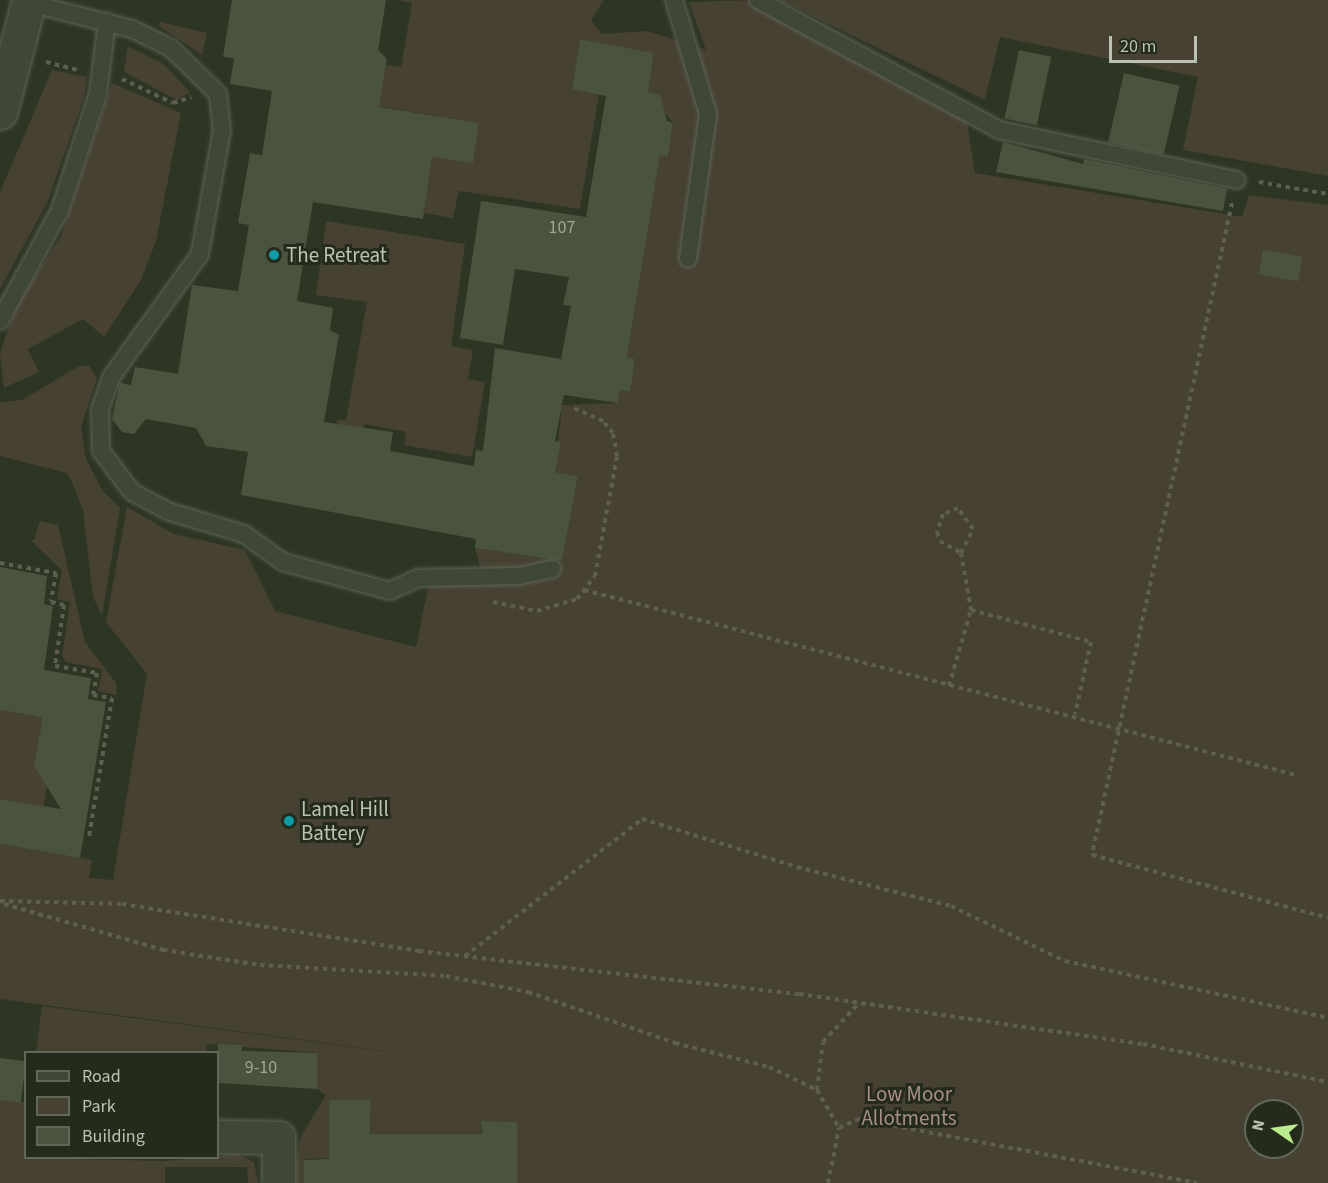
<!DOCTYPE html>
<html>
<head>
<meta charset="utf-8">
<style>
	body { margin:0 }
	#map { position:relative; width:1328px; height:1183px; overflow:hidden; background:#2d3623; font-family:"Source Sans 3",sans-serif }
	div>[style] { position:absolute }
	.green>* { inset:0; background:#474132 }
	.building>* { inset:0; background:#49533d; transform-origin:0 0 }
	.path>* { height:4px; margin-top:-2px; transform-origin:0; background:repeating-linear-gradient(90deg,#5e5f4e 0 4.5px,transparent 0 9px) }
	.roads { filter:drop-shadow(0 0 2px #5d6454) drop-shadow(0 0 2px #5d6454) }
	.service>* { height:16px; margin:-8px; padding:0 8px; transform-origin:8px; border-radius:8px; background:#3f4736 }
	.minor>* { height:32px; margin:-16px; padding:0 16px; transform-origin:16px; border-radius:16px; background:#3f4736 }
	.tertiary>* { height:33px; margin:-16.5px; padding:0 16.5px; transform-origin:16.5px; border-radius:16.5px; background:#3f4736 }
	.dots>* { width:16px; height:16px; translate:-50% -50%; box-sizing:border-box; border:3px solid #242b1c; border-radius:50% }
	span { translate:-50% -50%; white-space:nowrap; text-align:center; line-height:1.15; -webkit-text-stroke:6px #242b1c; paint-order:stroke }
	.number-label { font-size:18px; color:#9ea794 }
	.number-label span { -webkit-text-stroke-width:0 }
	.poi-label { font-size:21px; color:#bac3b1 }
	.left { translate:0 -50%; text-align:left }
	.park-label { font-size:21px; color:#a78d89 }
	.legend { position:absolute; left:24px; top:1051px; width:195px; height:108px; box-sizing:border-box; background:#242b1c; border:2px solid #606858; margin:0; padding:8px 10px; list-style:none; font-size:18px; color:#bac3b1 }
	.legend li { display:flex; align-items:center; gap:12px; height:30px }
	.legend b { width:30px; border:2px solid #606858 }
	.north { position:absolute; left:1244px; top:1099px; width:60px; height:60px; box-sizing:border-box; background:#242b1c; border:2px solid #606858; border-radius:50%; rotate:283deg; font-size:16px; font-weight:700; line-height:24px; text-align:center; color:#bac3b1 }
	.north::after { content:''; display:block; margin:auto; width:21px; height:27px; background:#bceb8e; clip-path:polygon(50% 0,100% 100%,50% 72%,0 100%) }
	.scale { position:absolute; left:1109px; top:36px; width:88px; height:27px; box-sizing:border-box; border:3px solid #bac3b1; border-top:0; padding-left:8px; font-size:18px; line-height:21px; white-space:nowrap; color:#bac3b1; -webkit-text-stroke:4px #242b1c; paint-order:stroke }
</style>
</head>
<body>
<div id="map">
	<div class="green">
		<div style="clip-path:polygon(evenodd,396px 0,604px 0,591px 21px,602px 34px,648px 31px,706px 50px,689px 2px,753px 0,966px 115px,975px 173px,1242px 217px,1249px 195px,1328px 205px,1328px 1183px,517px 1183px,517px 1122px,482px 1121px,481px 1134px,370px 1134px,371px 1100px,330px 1100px,329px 1158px,305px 1159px,304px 1183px,293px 1183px,300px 1138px,326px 1095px,317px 1089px,317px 1053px,207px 1044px,206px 1052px,36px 1052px,42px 1006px,473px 1063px,0 999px,0 844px,92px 860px,89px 878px,113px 880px,147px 674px,106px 622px,127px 507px,174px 534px,245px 550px,275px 611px,416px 647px,429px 583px,484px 582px,475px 548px,562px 561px,578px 476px,555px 472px,562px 405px,618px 403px,620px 390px,629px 392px,635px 359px,627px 357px,660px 155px,668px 157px,673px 123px,648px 92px,654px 53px,580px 40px,572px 89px,599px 94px,580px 209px,459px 191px,453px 218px,424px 213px,427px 189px,349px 177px,479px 123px,370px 105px,375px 80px,385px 74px,386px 65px,401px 67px,412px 3px,396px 0,1256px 1111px,1292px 1111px,1292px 1147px,1256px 1147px,1256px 1111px)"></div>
		<div style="clip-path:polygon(779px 0,1328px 0,1328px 176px,1183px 150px,1198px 77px,1000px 37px,985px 100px)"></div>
		<div style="clip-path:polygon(160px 22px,207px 33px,202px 55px,159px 26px)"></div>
		<div style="clip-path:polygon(128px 46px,165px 65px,190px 92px,177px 100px,124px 72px)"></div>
		<div style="clip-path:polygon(52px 70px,87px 77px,84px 98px,47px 203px,0 289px,0 192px)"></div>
		<div style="clip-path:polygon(112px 83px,181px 113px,156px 241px,141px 280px,104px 337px,83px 319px,28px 349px,39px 372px,4px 388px,0 353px,7px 332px,17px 304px,61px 236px)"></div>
		<div style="clip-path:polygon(326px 221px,465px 244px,451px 346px,473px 350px,468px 379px,485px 382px,472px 457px,404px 445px,406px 432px,364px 424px,359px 448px,335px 444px,337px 420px,346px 420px,367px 302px,316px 295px)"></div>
		<div style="clip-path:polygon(79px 366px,89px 366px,97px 378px,81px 427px,86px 459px,102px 490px,120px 508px,102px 615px,93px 597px,83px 510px,71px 480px,67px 473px,0 456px,0 402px,22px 400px)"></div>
		<div style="clip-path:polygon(40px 521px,58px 525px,85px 642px,116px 683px,117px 695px,98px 691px,102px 669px,66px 662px,62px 655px,70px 602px,57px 599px,62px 570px,30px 540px,34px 540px)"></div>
		<div style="clip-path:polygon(42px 686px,48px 781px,39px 834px,19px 831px,23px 803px,0 799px,0 710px,37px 716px)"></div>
		<div style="clip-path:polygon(0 1100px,25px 1102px,26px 1158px,165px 1161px,238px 1154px,254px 1162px,258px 1183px,248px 1183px,247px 1167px,165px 1167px,165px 1183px,0 1183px)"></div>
	</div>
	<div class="building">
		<div style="clip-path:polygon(232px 0,386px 0,378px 50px,387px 59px,379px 107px,479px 123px,473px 163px,432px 157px,423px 219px,313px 202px,297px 301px,333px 308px,330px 330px,339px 335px,324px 422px,393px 432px,390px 451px,474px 466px,476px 450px,483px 451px,495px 348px,561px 359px,571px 306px,563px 305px,569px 277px,515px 269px,503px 345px,460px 338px,481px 201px,586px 217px,606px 96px,572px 89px,580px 39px,654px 53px,648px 92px,660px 95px,667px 121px,673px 123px,668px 157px,660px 155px,627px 357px,635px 359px,630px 392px,620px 390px,618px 403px,564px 395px,555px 441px,561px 442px,555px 472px,578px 476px,562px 561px,475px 548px,476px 539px,241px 495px,248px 452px,206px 446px,196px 428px,146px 419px,134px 434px,122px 432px,112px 419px,120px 383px,131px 385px,135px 367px,178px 374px,192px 285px,238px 291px,249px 225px,238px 223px,250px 153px,262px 155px,272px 91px,230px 84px,234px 58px,223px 57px)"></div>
		<div style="left:1019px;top:50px;width:33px;height:70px;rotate:12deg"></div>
		<div style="left:1124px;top:73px;width:57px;height:71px;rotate:13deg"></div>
		<div style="clip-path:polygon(1003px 142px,1083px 164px,1084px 159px,1227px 189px,1223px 211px,996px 172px)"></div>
		<div style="left:1263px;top:250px;width:40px;height:25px;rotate:10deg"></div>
		<div style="clip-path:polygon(0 567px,47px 576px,44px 604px,53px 606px,44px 670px,91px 678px,88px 699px,106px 702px,80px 858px,0 844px,0 799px,61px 809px,34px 766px,43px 717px,0 710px)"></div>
		<div style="clip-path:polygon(218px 1044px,242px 1045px,242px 1051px,317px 1053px,317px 1089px,218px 1083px)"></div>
		<div style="left:0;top:1058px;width:26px;height:42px;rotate:7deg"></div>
		<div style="clip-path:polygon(329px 1100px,371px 1100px,370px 1134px,482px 1134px,481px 1121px,517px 1122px,517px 1183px,304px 1183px,304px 1160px,329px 1159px)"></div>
	</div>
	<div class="path">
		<div style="left:46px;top:62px;width:34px;rotate:14deg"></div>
		<div style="left:122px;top:79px;width:56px;rotate:25.2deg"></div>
		<div style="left:173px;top:103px;width:19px;rotate:-18deg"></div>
		<div style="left:1259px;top:182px;width:70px;rotate:9.9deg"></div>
		<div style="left:1232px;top:203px;width:667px;rotate:102.12deg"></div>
		<div style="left:1092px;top:855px;width:244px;rotate:14.9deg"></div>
		<div style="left:961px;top:553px;width:27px;rotate:-63deg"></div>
		<div style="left:973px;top:529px;width:26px;rotate:-126deg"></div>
		<div style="left:958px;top:508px;width:16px;rotate:158deg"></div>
		<div style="left:943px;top:514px;width:19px;rotate:108deg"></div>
		<div style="left:937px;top:532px;width:9px;rotate:72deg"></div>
		<div style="left:940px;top:541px;width:24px;rotate:30deg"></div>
		<div style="left:961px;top:553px;width:58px;rotate:80deg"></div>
		<div style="left:0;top:563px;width:57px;rotate:10.1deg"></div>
		<div style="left:56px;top:573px;width:29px;rotate:100deg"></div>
		<div style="left:51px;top:602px;width:13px;rotate:13deg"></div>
		<div style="left:64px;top:605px;width:62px;rotate:98.4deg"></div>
		<div style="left:55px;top:666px;width:43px;rotate:9.5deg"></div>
		<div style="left:97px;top:673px;width:22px;rotate:100deg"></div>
		<div style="left:93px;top:695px;width:19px;rotate:9deg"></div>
		<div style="left:112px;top:698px;width:141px;rotate:99.4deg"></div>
		<div style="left:584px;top:590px;width:736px;rotate:14.57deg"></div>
		<div style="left:493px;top:602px;width:45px;rotate:11.6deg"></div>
		<div style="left:537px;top:611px;width:42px;rotate:-16.7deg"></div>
		<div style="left:577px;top:599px;width:29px;rotate:-52deg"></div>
		<div style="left:595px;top:576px;width:122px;rotate:-79.6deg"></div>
		<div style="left:617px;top:456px;width:23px;rotate:-100deg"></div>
		<div style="left:613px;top:433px;width:16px;rotate:-130deg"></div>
		<div style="left:603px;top:421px;width:35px;rotate:-156deg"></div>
		<div style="left:949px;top:686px;width:79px;rotate:-73.9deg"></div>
		<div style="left:971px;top:610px;width:124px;rotate:14.9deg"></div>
		<div style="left:1091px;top:642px;width:74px;rotate:102.5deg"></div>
		<div style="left:0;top:901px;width:122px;rotate:1.4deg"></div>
		<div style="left:122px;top:904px;width:301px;rotate:9deg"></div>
		<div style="left:419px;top:951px;width:382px;rotate:6.5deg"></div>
		<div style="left:799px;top:994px;width:348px;rotate:8.3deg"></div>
		<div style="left:1143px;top:1044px;width:189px;rotate:11.6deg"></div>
		<div style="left:4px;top:904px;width:166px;rotate:16.1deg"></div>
		<div style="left:163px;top:950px;width:98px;rotate:8.8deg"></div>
		<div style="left:260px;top:965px;width:186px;rotate:3.4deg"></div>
		<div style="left:446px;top:976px;width:84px;rotate:11deg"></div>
		<div style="left:528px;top:992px;width:156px;rotate:19.1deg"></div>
		<div style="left:675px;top:1043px;width:97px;rotate:14.3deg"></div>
		<div style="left:769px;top:1067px;width:53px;rotate:25.6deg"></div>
		<div style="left:817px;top:1090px;width:44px;rotate:59.9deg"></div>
		<div style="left:465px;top:956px;width:224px;rotate:-37.7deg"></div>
		<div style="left:642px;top:819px;width:162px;rotate:17.2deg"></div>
		<div style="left:797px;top:867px;width:159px;rotate:14.2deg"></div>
		<div style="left:951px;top:906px;width:127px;rotate:25.8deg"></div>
		<div style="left:1065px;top:961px;width:269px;rotate:12.2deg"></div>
		<div style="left:817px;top:1090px;width:48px;rotate:-82.9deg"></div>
		<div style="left:823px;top:1042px;width:53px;rotate:-47.3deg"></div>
		<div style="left:828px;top:1183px;width:56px;rotate:-78.7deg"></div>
		<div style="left:839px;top:1128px;width:21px;rotate:-25deg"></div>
		<div style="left:858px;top:1119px;width:345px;rotate:10.7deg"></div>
	</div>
	<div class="roads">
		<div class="service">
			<div style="left:674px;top:0;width:119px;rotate:73.4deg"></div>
			<div style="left:708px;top:114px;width:146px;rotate:97.9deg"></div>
			<div style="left:758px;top:0;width:274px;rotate:28.3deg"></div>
			<div style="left:999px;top:130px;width:243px;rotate:11.9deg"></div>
			<div style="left:29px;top:3px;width:106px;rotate:14.2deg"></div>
			<div style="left:132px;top:29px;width:43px;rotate:26deg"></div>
			<div style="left:171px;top:48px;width:66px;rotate:44.4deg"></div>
			<div style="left:218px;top:94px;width:36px;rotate:84deg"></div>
			<div style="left:222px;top:130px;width:126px;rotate:100.1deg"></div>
			<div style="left:200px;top:254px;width:150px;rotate:125.8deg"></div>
			<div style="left:112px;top:376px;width:35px;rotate:110deg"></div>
			<div style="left:100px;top:409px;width:42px;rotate:88.6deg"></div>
			<div style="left:101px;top:451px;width:51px;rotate:52.9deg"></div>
			<div style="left:132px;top:492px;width:40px;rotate:28deg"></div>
			<div style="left:167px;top:511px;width:80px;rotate:16.6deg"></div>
			<div style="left:244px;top:534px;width:48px;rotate:35.7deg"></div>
			<div style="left:283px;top:562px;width:111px;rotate:15.2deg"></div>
			<div style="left:390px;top:591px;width:31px;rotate:-25deg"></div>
			<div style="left:418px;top:578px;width:101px;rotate:-1.1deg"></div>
			<div style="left:519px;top:576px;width:34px;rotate:-12deg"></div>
			<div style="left:0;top:321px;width:126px;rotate:-61.6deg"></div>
			<div style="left:60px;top:210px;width:122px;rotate:-71.9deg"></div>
			<div style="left:98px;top:94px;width:73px;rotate:-82.9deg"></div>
		</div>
		<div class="minor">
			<div style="left:221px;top:1137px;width:58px;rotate:1deg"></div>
			<div style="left:279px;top:1138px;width:45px;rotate:90deg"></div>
		</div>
		<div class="tertiary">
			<div style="left:0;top:112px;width:116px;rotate:-75.5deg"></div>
		</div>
	</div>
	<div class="dots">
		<div style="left:274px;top:255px;background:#0f9aa8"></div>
		<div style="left:289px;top:821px;background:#0f9aa8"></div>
	</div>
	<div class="number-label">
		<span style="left:562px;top:228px">107</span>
		<span style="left:261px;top:1068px">9-10</span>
	</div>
	<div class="poi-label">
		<span class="left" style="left:286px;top:255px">The Retreat</span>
		<span class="left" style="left:301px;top:821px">Lamel Hill<br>Battery</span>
	</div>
	<div class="park-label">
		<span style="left:909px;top:1106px">Low Moor<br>Allotments</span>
	</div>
	<ul class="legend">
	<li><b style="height:8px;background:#3f4736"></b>Road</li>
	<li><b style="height:16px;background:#474132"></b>Park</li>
	<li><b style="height:16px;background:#49533d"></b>Building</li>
	</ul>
	<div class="north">N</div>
	<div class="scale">20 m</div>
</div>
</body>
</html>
